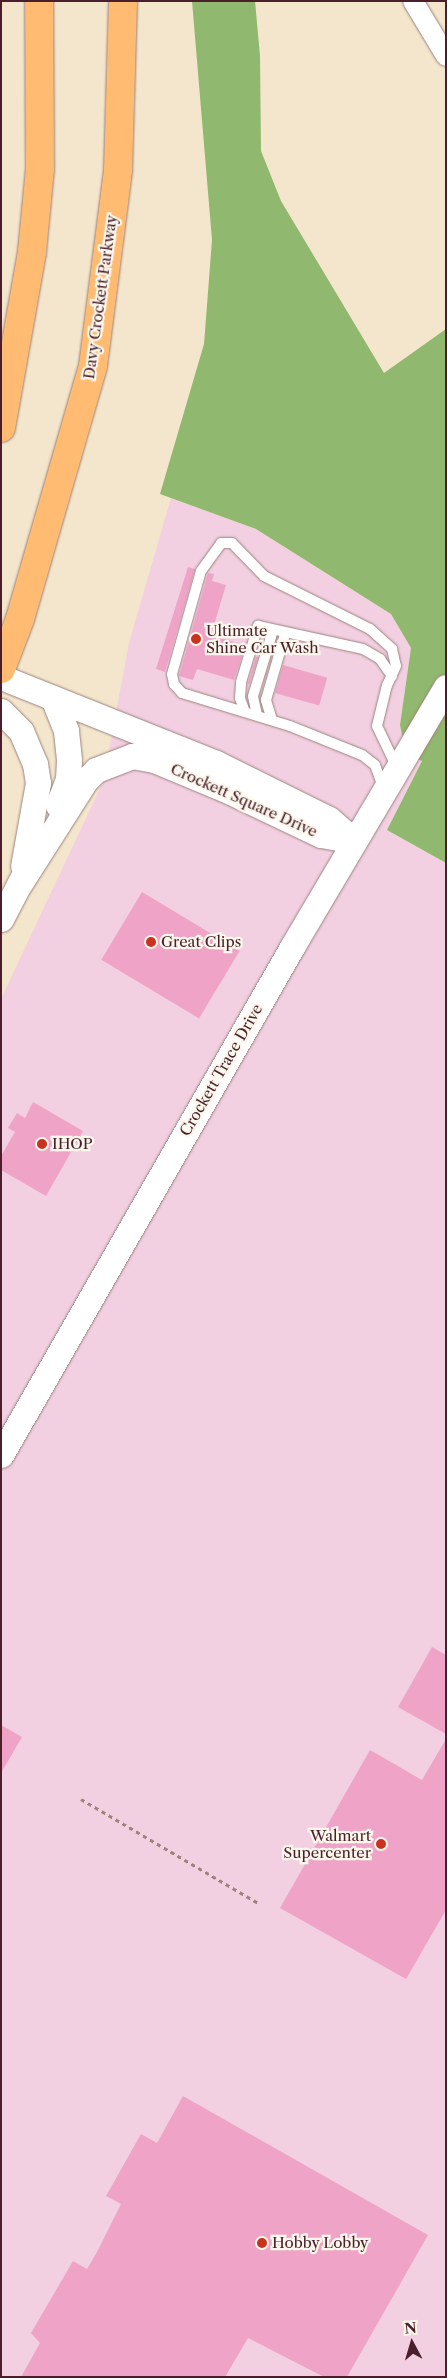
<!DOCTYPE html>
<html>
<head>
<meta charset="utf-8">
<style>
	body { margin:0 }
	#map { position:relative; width:447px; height:2378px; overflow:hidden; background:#f3e6cc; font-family:"Libre Caslon Text",serif }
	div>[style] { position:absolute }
	.built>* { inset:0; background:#f2cfe1 }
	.forest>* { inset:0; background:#90b86e }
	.building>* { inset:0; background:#efa4c7; transform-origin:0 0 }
	.path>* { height:3px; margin-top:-1.5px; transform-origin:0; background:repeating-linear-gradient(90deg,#9e827c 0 4px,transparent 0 8px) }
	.roads { filter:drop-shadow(0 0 1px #9e827c) drop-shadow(0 0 1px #9e827c) }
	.service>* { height:10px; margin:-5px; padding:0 5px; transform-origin:5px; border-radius:5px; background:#fff }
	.minor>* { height:20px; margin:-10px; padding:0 10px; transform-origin:10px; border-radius:10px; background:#fff }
	.tertiary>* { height:25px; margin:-12.5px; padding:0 12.5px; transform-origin:12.5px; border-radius:12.5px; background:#fff }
	.motorway>* { height:28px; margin:-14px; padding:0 14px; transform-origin:14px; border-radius:14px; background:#ffbb71 }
	.dots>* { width:14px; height:14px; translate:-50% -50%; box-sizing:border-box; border:2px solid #fbf7ec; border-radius:50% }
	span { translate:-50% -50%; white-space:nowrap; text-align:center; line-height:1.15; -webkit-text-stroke:4.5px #fbf7ec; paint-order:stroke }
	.street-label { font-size:15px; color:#4a1f2b }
	.poi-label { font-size:15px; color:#4a1f2b }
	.left { translate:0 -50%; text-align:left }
	.right { translate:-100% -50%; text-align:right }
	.frame { position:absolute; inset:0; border:2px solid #4a1f2b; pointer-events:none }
	.north { position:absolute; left:387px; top:2318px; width:50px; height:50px; -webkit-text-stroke:4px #fbf7ec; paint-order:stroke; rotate:354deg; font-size:14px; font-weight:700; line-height:20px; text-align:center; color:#4a1f2b }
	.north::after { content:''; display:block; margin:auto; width:18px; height:22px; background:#4a1f2b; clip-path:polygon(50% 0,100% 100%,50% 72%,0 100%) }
</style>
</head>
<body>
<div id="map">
	<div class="built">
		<div style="clip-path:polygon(171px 498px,256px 529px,391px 614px,411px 648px,400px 725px,422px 761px,387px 830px,446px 863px,446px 2377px,1px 2377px,1px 999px,103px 782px,129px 643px)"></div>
	</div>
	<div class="forest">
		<div style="clip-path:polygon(192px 1px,255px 1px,260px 56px,261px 151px,281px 201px,384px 373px,446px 329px,446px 863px,387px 830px,422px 761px,406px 754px,400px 725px,411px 648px,391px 614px,256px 529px,160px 494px,204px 344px,212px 240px)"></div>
	</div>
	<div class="building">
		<div style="clip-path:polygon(188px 567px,195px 569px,165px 672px,156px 669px)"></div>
		<div style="clip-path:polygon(208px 573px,214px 574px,212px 581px,226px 585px,211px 635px,241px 644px,238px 652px,243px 653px,234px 680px,197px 669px,193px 680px,179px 676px)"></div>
		<div style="clip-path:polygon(256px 657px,258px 657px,249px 685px,248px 683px)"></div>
		<div style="left:283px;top:665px;width:46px;height:29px;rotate:16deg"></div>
		<div style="left:142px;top:892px;width:114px;height:79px;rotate:31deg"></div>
		<div style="clip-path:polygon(33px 1102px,83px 1131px,46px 1196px,1px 1170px,1px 1156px,15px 1132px,8px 1128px,17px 1113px,25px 1118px)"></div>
		<div style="clip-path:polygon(432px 1647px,446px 1655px,446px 1734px,398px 1707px)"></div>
		<div style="clip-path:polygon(1px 1725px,22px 1737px,1px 1773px)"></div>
		<div style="clip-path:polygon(446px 1739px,446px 1910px,406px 1979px,280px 1908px,370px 1750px,422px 1780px)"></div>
		<div style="clip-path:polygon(183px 2096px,428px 2235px,347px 2377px,324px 2377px,248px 2338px,225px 2377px,21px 2377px,40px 2343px,31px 2333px,73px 2261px,87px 2269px,97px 2252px,121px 2204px,106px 2196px,141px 2134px,157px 2143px)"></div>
	</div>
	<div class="path">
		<div style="left:81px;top:1799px;width:208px;rotate:30.4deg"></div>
	</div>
	<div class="roads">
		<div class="service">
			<div style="left:245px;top:712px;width:15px;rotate:-110deg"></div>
			<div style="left:240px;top:698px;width:16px;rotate:-86deg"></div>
			<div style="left:241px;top:682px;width:59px;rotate:-73.1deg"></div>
			<div style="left:258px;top:626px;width:107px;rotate:12.4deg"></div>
			<div style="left:363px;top:649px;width:20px;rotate:30deg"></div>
			<div style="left:380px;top:659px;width:21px;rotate:55deg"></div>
			<div style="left:257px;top:715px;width:19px;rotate:-102deg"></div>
			<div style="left:253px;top:696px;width:69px;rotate:-73.1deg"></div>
			<div style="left:272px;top:720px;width:21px;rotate:-107deg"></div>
			<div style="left:266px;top:700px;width:69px;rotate:-73.9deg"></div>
			<div style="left:383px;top:787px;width:23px;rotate:-110deg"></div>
			<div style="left:375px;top:765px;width:16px;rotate:-142deg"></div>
			<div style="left:362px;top:755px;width:78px;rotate:-158.1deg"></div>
			<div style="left:290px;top:726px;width:113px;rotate:-163deg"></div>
			<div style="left:182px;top:693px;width:12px;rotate:-132deg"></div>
			<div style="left:174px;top:684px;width:10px;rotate:-101deg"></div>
			<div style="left:172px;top:674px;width:107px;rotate:-74.3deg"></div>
			<div style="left:201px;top:571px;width:34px;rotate:-54deg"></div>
			<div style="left:221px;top:543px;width:11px"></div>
			<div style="left:232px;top:543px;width:46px;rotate:45.9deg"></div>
			<div style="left:264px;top:576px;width:119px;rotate:26.6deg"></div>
			<div style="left:370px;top:629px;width:30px;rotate:42deg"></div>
			<div style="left:392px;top:649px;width:17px;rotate:77deg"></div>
			<div style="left:396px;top:666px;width:21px;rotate:115deg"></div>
			<div style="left:387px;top:685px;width:42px;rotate:103.7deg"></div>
			<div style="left:377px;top:726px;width:47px;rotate:64.5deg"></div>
		</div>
		<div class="minor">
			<div style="left:413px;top:1px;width:64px;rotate:59deg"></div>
		</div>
		<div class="tertiary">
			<div style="left:1px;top:677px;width:232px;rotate:21.8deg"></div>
			<div style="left:216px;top:763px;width:126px;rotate:26.4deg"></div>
			<div style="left:329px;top:819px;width:33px;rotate:41deg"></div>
			<div style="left:53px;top:698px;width:35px;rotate:68deg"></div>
			<div style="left:66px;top:731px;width:29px;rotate:84deg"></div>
			<div style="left:69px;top:760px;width:19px;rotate:93deg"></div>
			<div style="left:68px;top:779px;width:28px;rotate:111deg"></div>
			<div style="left:1px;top:711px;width:28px;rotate:45deg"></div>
			<div style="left:21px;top:731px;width:36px;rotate:67deg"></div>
			<div style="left:35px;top:764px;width:19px;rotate:81deg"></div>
			<div style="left:38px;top:783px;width:84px;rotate:100.2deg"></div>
			<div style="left:19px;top:885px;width:125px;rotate:-57.5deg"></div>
			<div style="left:86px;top:780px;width:14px;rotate:-45deg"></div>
			<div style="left:96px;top:770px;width:39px;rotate:-21deg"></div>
			<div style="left:132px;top:756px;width:22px;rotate:10deg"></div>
			<div style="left:154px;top:760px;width:76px;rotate:22.5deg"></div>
			<div style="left:224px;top:789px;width:107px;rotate:25.4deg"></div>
			<div style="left:321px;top:835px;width:34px;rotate:10deg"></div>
			<div style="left:1px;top:919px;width:54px;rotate:-62.5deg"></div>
			<div style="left:1px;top:1455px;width:585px;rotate:-60.19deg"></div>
			<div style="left:292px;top:947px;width:302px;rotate:-59.4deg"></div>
		</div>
		<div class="motorway">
			<div style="left:1px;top:428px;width:179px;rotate:-80deg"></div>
			<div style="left:32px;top:252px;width:83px;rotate:-84.5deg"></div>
			<div style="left:40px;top:169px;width:168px;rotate:-90.3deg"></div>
			<div style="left:1px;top:669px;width:53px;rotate:-69.2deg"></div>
			<div style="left:20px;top:619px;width:263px;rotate:-73.9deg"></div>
			<div style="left:93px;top:366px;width:198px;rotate:-82.7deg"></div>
			<div style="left:118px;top:170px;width:169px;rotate:-88.3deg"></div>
		</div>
	</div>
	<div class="dots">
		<div style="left:196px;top:639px;background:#c8321e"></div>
		<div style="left:151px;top:942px;background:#c8321e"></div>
		<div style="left:42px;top:1144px;background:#c8321e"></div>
		<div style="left:381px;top:1844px;background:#c8321e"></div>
		<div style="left:262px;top:2243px;background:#c8321e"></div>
	</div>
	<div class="street-label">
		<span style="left:100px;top:297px;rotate:-82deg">Davy Crockett Parkway</span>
		<span style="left:244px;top:800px;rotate:24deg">Crockett Square Drive</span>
		<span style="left:221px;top:1070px;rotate:-60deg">Crockett Trace Drive</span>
	</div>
	<div class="poi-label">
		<span class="left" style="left:206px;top:639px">Ultimate<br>Shine Car Wash</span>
		<span class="left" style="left:161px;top:942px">Great Clips</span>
		<span class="left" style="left:52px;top:1144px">IHOP</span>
		<span class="right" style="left:371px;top:1844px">Walmart<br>Supercenter</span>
		<span class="left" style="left:272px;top:2243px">Hobby Lobby</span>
	</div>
	<div class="frame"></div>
	<div class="north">N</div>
</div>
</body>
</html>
